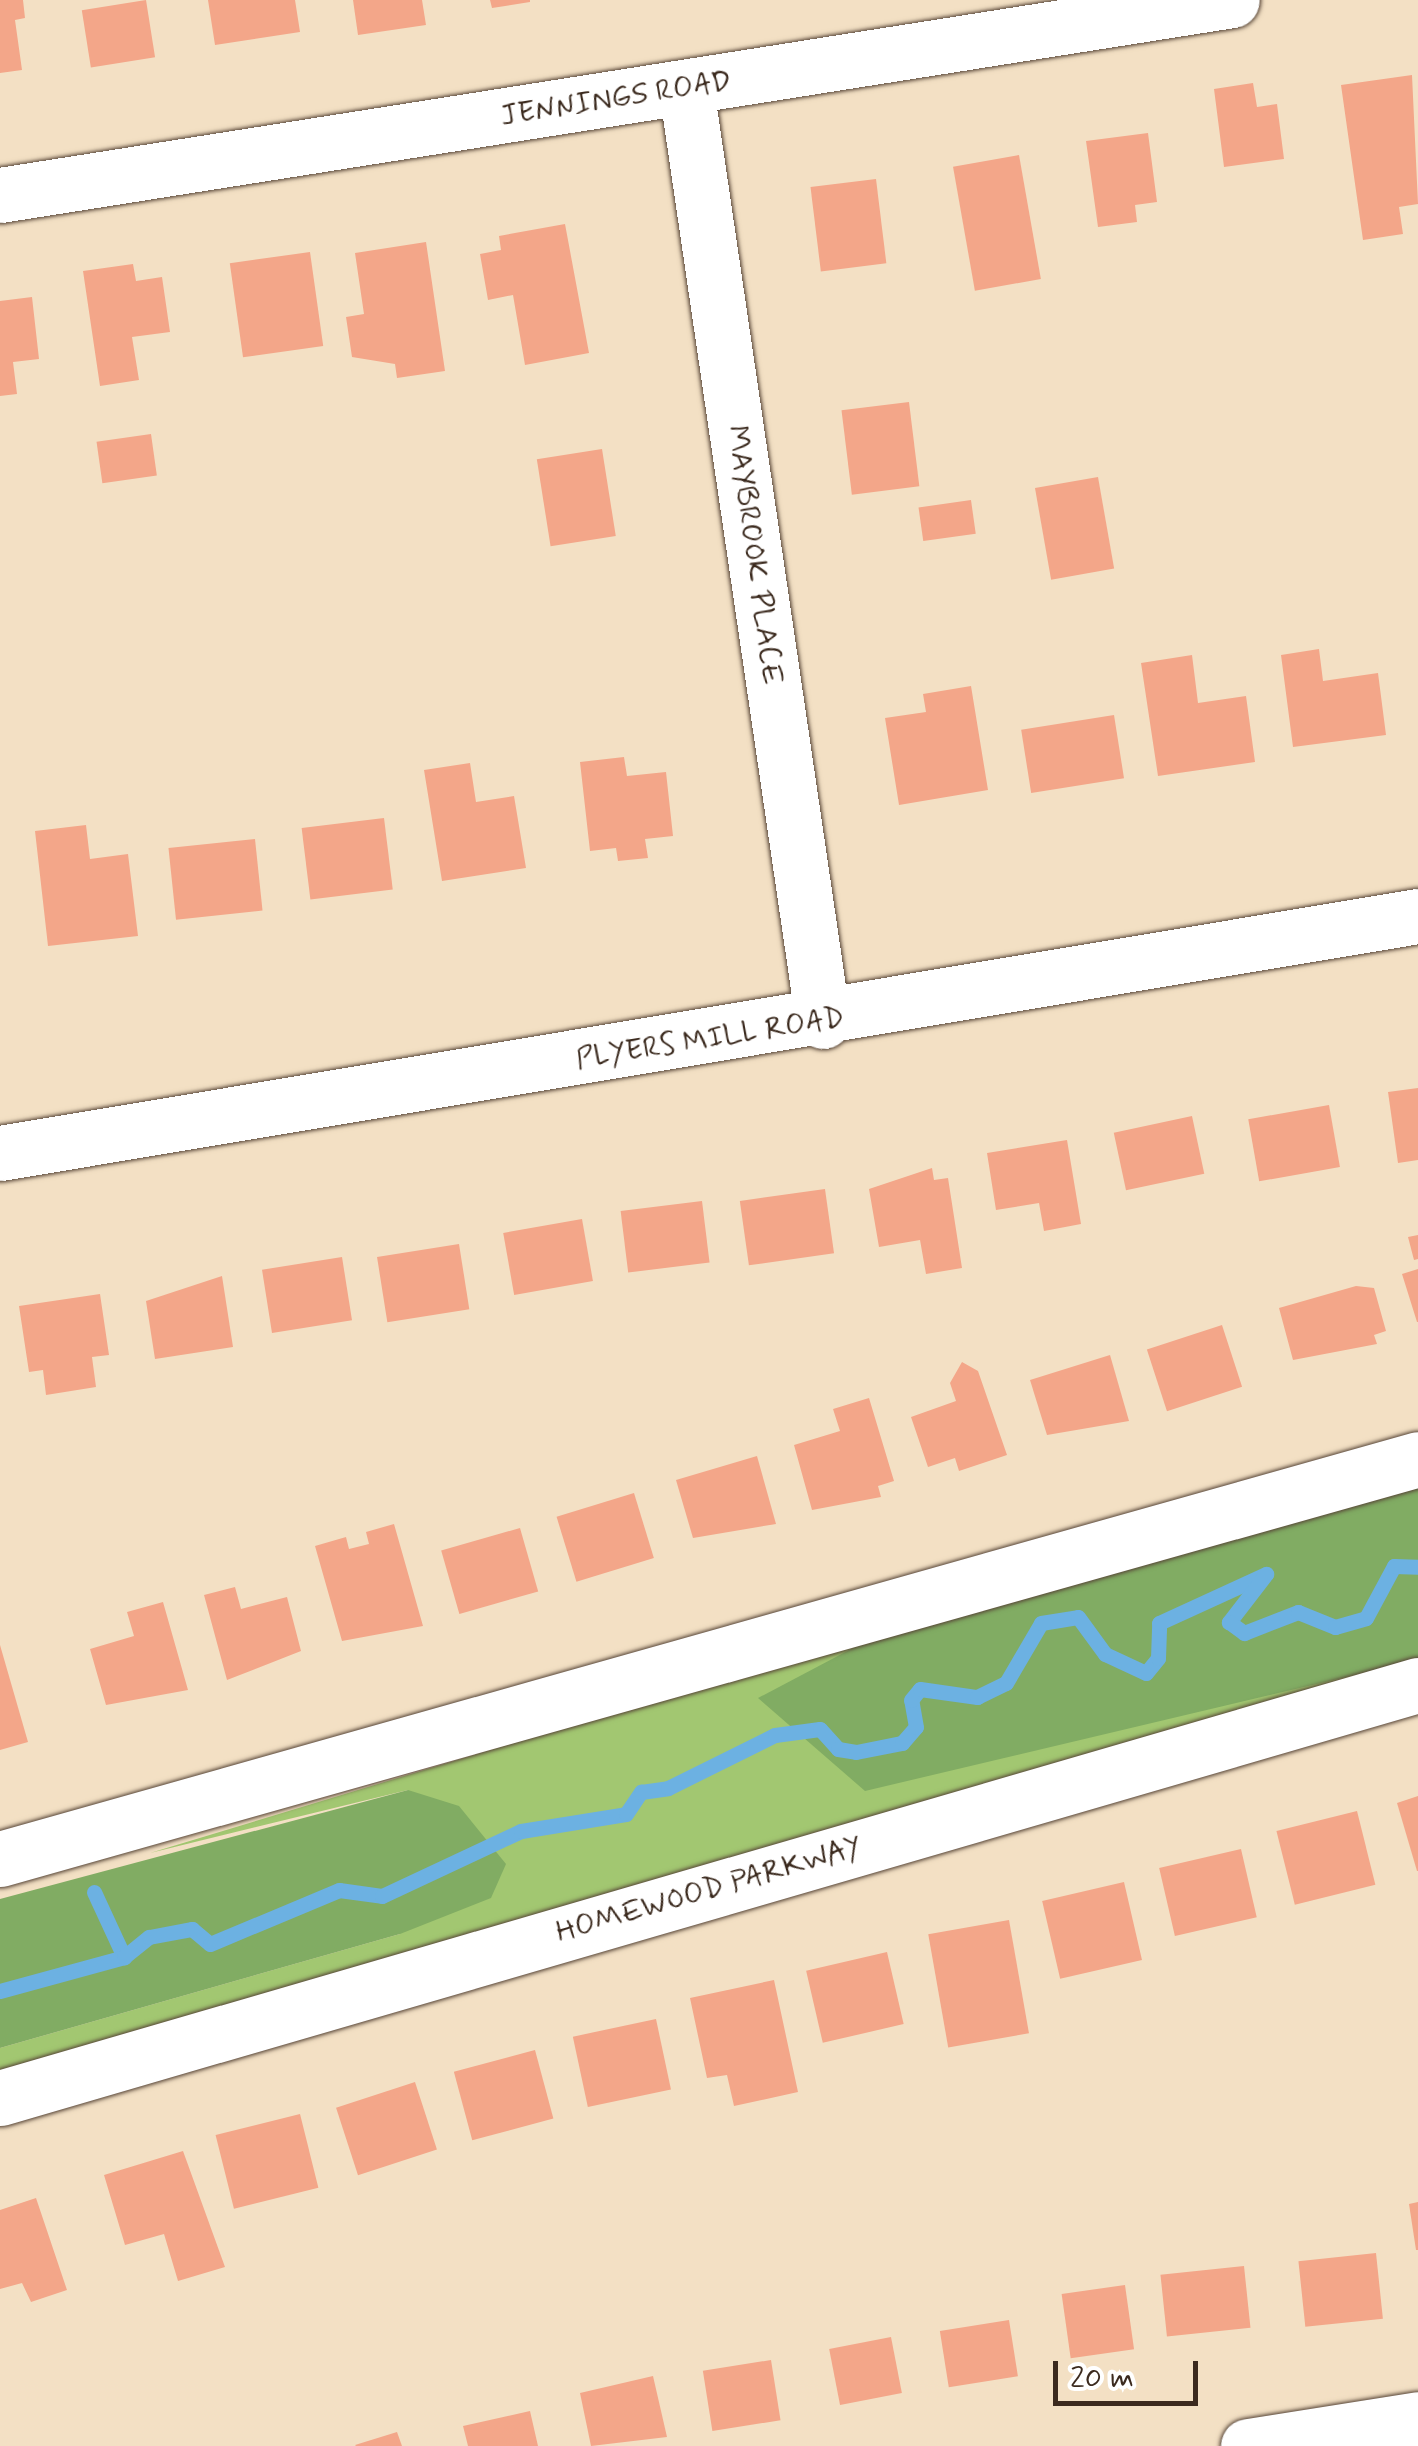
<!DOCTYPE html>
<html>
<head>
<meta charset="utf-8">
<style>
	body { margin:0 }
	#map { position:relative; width:1418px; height:2446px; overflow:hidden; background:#f3e0c4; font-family:Mynerve,sans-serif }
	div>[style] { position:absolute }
	.green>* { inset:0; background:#a2c771 }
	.forest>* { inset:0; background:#81ac63 }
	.stream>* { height:15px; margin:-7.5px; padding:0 7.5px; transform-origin:7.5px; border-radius:7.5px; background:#6cb1e2 }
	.building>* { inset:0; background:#f3a689; transform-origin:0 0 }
	.roads { filter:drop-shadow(0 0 2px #574537) drop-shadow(0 0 2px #574537) }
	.minor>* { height:55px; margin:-27.5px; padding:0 27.5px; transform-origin:27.5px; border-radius:27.5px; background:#fff }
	span { translate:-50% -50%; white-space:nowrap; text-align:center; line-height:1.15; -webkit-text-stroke:8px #fff; paint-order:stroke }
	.street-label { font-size:30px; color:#3b2a1e }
	.scale { position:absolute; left:1053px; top:2361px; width:145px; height:45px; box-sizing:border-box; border:5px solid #3b2a1e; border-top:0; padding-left:12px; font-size:30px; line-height:35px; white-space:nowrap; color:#3b2a1e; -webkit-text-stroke:8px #fff; paint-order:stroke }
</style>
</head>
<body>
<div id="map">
	<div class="green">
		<div style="clip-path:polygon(886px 1630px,1418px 1660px,0 2082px,0 2048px,400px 1934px,408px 1790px,150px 1853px)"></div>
	</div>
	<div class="forest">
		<div style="clip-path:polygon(1418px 1481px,1418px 1660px,865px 1791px,758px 1698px,887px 1630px)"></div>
		<div style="clip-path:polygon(408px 1790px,459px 1806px,506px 1864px,491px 1898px,400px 1934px,0 2048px,0 1899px)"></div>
	</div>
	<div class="stream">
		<div style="left:94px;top:1892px;width:72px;rotate:65.2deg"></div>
		<div style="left:0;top:1991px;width:129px;rotate:-15.3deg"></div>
		<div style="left:124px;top:1957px;width:32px;rotate:-39deg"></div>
		<div style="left:149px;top:1937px;width:44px;rotate:-10.5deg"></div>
		<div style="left:192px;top:1929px;width:23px;rotate:40deg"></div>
		<div style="left:210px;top:1944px;width:140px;rotate:-22.7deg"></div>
		<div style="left:339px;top:1890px;width:43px;rotate:7.9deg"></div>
		<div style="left:382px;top:1896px;width:153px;rotate:-25.1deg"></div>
		<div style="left:521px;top:1831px;width:106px;rotate:-9.2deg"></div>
		<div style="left:626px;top:1814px;width:27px;rotate:-56deg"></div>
		<div style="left:641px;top:1792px;width:27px;rotate:-8deg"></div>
		<div style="left:668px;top:1788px;width:119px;rotate:-26.4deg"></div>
		<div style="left:775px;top:1735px;width:45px;rotate:-7.6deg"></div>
		<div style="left:820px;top:1729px;width:27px;rotate:48deg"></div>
		<div style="left:838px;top:1749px;width:18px;rotate:9deg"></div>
		<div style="left:856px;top:1752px;width:47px;rotate:-11.1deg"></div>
		<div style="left:902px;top:1743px;width:21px;rotate:-49deg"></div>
		<div style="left:916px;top:1727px;width:27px;rotate:-100deg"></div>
		<div style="left:911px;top:1700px;width:14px;rotate:-51deg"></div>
		<div style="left:920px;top:1689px;width:58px;rotate:8deg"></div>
		<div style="left:977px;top:1697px;width:32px;rotate:-26deg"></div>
		<div style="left:1006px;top:1683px;width:69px;rotate:-59.7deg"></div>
		<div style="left:1041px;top:1623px;width:37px;rotate:-9deg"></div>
		<div style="left:1078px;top:1617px;width:46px;rotate:53.9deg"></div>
		<div style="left:1105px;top:1654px;width:45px;rotate:24.9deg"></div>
		<div style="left:1146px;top:1673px;width:19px;rotate:-51deg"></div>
		<div style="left:1158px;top:1658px;width:35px;rotate:-88deg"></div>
		<div style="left:1159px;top:1623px;width:118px;rotate:-24.6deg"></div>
		<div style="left:1266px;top:1574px;width:61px;rotate:127.6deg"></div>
		<div style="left:1229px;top:1622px;width:19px;rotate:36deg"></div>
		<div style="left:1244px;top:1633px;width:58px;rotate:-21.3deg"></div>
		<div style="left:1298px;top:1612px;width:40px;rotate:22deg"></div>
		<div style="left:1335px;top:1627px;width:32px;rotate:-16deg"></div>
		<div style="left:1366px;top:1618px;width:59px;rotate:-61.7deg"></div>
		<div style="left:1394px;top:1566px;width:24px;rotate:2deg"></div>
	</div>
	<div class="building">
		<div style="clip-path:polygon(0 0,23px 0,25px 18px,15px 20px,22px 70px,0 73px)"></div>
		<div style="left:146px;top:0;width:58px;height:65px;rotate:81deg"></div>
		<div style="clip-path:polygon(208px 0,295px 0,300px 32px,215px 45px)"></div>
		<div style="clip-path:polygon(353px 0,422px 0,426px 25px,358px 35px)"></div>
		<div style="clip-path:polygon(490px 0,530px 0,530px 2px,492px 8px)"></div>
		<div style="clip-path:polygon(1412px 75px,1418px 204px,1399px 207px,1403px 234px,1363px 240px,1341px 85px)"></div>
		<div style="clip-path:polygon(1253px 83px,1257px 107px,1277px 104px,1284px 159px,1224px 167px,1214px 89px)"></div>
		<div style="clip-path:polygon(1148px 133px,1157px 202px,1135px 205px,1137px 222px,1098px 227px,1086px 141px)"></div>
		<div style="left:1019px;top:155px;width:126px;height:67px;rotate:80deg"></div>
		<div style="left:876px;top:179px;width:85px;height:66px;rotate:83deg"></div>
		<div style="clip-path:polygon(565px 224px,589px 353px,525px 365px,513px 295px,488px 300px,480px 254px,501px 250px,499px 236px)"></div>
		<div style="clip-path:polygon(426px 242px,445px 371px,397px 378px,395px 364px,352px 357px,346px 317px,364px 314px,355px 253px)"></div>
		<div style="left:310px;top:252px;width:95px;height:81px;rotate:82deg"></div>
		<div style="clip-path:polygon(133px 264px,136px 281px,162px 277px,170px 332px,132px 337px,139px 380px,100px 386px,83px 271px)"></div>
		<div style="clip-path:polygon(32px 297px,39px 359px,13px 362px,17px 394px,0 396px,0 301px)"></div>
		<div style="left:909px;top:402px;width:85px;height:68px;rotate:83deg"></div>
		<div style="left:151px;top:434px;width:42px;height:55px;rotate:82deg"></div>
		<div style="left:602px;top:449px;width:88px;height:66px;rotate:81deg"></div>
		<div style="left:1098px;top:477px;width:93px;height:64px;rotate:80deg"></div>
		<div style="left:971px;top:500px;width:34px;height:53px;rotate:82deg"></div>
		<div style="clip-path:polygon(1319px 649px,1323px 681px,1378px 673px,1386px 735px,1293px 747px,1281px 655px)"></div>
		<div style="clip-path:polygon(1192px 655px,1198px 703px,1246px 696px,1255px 762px,1158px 776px,1141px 663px)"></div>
		<div style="clip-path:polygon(971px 686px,988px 790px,899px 805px,885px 718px,926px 712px,923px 694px)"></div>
		<div style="left:1114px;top:715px;width:64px;height:94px;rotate:81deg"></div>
		<div style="clip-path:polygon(624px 757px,627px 776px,666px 772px,673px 836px,645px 839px,648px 858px,618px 861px,616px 848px,590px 851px,580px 762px)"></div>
		<div style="clip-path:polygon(470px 763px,476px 802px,514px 796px,526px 868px,442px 881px,424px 770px)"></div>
		<div style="left:384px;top:818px;width:72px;height:83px;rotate:83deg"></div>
		<div style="clip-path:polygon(86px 825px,90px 859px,128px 854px,138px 936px,48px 946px,35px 831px)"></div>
		<div style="left:255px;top:839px;width:72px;height:87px;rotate:84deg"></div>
		<div style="clip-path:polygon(1418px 1088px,1418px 1160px,1398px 1163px,1388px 1092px)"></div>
		<div style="left:1329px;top:1105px;width:63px;height:82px;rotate:80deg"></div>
		<div style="left:1192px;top:1116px;width:59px;height:80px;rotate:78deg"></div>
		<div style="clip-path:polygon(1067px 1140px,1081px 1224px,1044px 1231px,1039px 1203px,996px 1210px,987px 1153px)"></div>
		<div style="clip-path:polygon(932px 1168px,934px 1180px,948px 1178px,962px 1268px,926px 1274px,920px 1240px,879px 1247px,869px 1189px)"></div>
		<div style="left:825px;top:1189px;width:65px;height:86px;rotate:82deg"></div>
		<div style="left:702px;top:1201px;width:62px;height:82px;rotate:83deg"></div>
		<div style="left:582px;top:1219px;width:63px;height:80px;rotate:80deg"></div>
		<div style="clip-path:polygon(1418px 1235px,1418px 1259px,1414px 1260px,1408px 1237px)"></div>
		<div style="left:459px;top:1244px;width:66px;height:83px;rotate:81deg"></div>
		<div style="left:342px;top:1257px;width:64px;height:81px;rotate:81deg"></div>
		<div style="clip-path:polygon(1418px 1269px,1418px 1322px,1417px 1322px,1402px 1274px)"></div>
		<div style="clip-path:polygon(222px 1276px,233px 1347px,155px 1359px,146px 1301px)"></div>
		<div style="clip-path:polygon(1356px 1286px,1374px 1288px,1386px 1331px,1374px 1335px,1377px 1344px,1293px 1360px,1279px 1308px)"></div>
		<div style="clip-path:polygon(100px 1294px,109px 1355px,92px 1357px,96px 1387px,46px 1395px,43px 1370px,29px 1372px,19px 1306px)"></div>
		<div style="left:1222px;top:1325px;width:65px;height:79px;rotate:72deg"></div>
		<div style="clip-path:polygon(1110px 1355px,1129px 1421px,1047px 1435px,1030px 1380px)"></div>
		<div style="clip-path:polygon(962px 1362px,978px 1371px,1007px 1455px,959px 1471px,955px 1458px,928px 1467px,911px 1417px,956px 1401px,950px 1383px)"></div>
		<div style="clip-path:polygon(869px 1398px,894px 1481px,878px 1486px,881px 1497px,812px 1510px,794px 1445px,840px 1431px,833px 1409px)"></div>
		<div style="clip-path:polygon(757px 1456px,776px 1524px,693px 1538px,676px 1480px)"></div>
		<div style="left:634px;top:1493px;width:68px;height:81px;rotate:73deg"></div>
		<div style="clip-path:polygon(394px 1524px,423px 1626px,342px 1641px,315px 1546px,346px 1537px,349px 1549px,369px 1544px,366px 1532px)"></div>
		<div style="left:520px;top:1528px;width:66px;height:82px;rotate:74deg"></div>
		<div style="clip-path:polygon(235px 1587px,241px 1609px,287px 1597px,301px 1651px,227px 1680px,204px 1595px)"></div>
		<div style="clip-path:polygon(163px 1602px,188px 1690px,106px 1705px,90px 1649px,134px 1636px,127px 1612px)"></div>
		<div style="clip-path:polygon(0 1645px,28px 1742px,0 1750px)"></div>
		<div style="clip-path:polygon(1418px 1796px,1418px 1871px,1417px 1871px,1397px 1803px)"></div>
		<div style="left:1357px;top:1811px;width:76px;height:83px;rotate:76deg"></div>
		<div style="left:1241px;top:1849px;width:70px;height:84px;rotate:77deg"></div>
		<div style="left:1124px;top:1882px;width:80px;height:84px;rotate:77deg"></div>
		<div style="left:1009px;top:1920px;width:115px;height:82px;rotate:80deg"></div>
		<div style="left:887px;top:1952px;width:74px;height:83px;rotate:77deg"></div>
		<div style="clip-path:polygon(774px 1980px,798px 2092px,734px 2106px,727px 2075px,707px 2078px,690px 1998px)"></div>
		<div style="left:656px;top:2019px;width:72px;height:85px;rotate:78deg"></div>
		<div style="left:535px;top:2050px;width:71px;height:84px;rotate:75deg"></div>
		<div style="left:415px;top:2082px;width:71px;height:83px;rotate:72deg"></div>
		<div style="left:300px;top:2114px;width:76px;height:87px;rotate:76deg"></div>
		<div style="clip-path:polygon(183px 2151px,225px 2267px,178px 2281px,164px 2234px,125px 2245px,104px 2175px)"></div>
		<div style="clip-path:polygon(36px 2198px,67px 2290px,31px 2302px,22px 2283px,0 2289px,0 2210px)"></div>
		<div style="clip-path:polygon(1418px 2202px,1418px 2250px,1416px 2250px,1409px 2204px)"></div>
		<div style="left:1376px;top:2253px;width:66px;height:78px;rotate:84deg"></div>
		<div style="left:1244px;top:2266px;width:62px;height:84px;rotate:84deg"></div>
		<div style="left:1125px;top:2285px;width:65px;height:64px;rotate:82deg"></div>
		<div style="left:1009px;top:2320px;width:57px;height:70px;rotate:81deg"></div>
		<div style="left:891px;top:2337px;width:57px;height:63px;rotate:79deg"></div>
		<div style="left:771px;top:2360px;width:61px;height:69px;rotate:81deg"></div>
		<div style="clip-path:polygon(653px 2376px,667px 2437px,591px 2446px,580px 2393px)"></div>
		<div style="clip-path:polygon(530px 2411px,538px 2446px,468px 2446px,463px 2426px)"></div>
		<div style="clip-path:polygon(397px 2432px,402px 2446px,356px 2446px,355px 2445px)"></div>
	</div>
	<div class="roads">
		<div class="minor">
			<div style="left:686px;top:88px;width:943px;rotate:81.65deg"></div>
			<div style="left:0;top:195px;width:1247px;rotate:-8.99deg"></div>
			<div style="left:0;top:1153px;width:1438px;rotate:-9.49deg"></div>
			<div style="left:0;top:1859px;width:1473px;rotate:-15.75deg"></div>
			<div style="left:0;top:2098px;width:1477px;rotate:-16.24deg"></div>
			<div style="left:1248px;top:2446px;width:172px;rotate:-9deg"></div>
		</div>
	</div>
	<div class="street-label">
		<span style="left:616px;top:99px;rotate:-9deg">JENNINGS ROAD</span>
		<span style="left:754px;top:555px;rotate:82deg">MAYBROOK PLACE</span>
		<span style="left:710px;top:1039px;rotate:-9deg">PLYERS MILL ROAD</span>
		<span style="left:709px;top:1890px;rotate:-16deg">HOMEWOOD PARKWAY</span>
	</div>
	<div class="scale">20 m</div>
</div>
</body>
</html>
